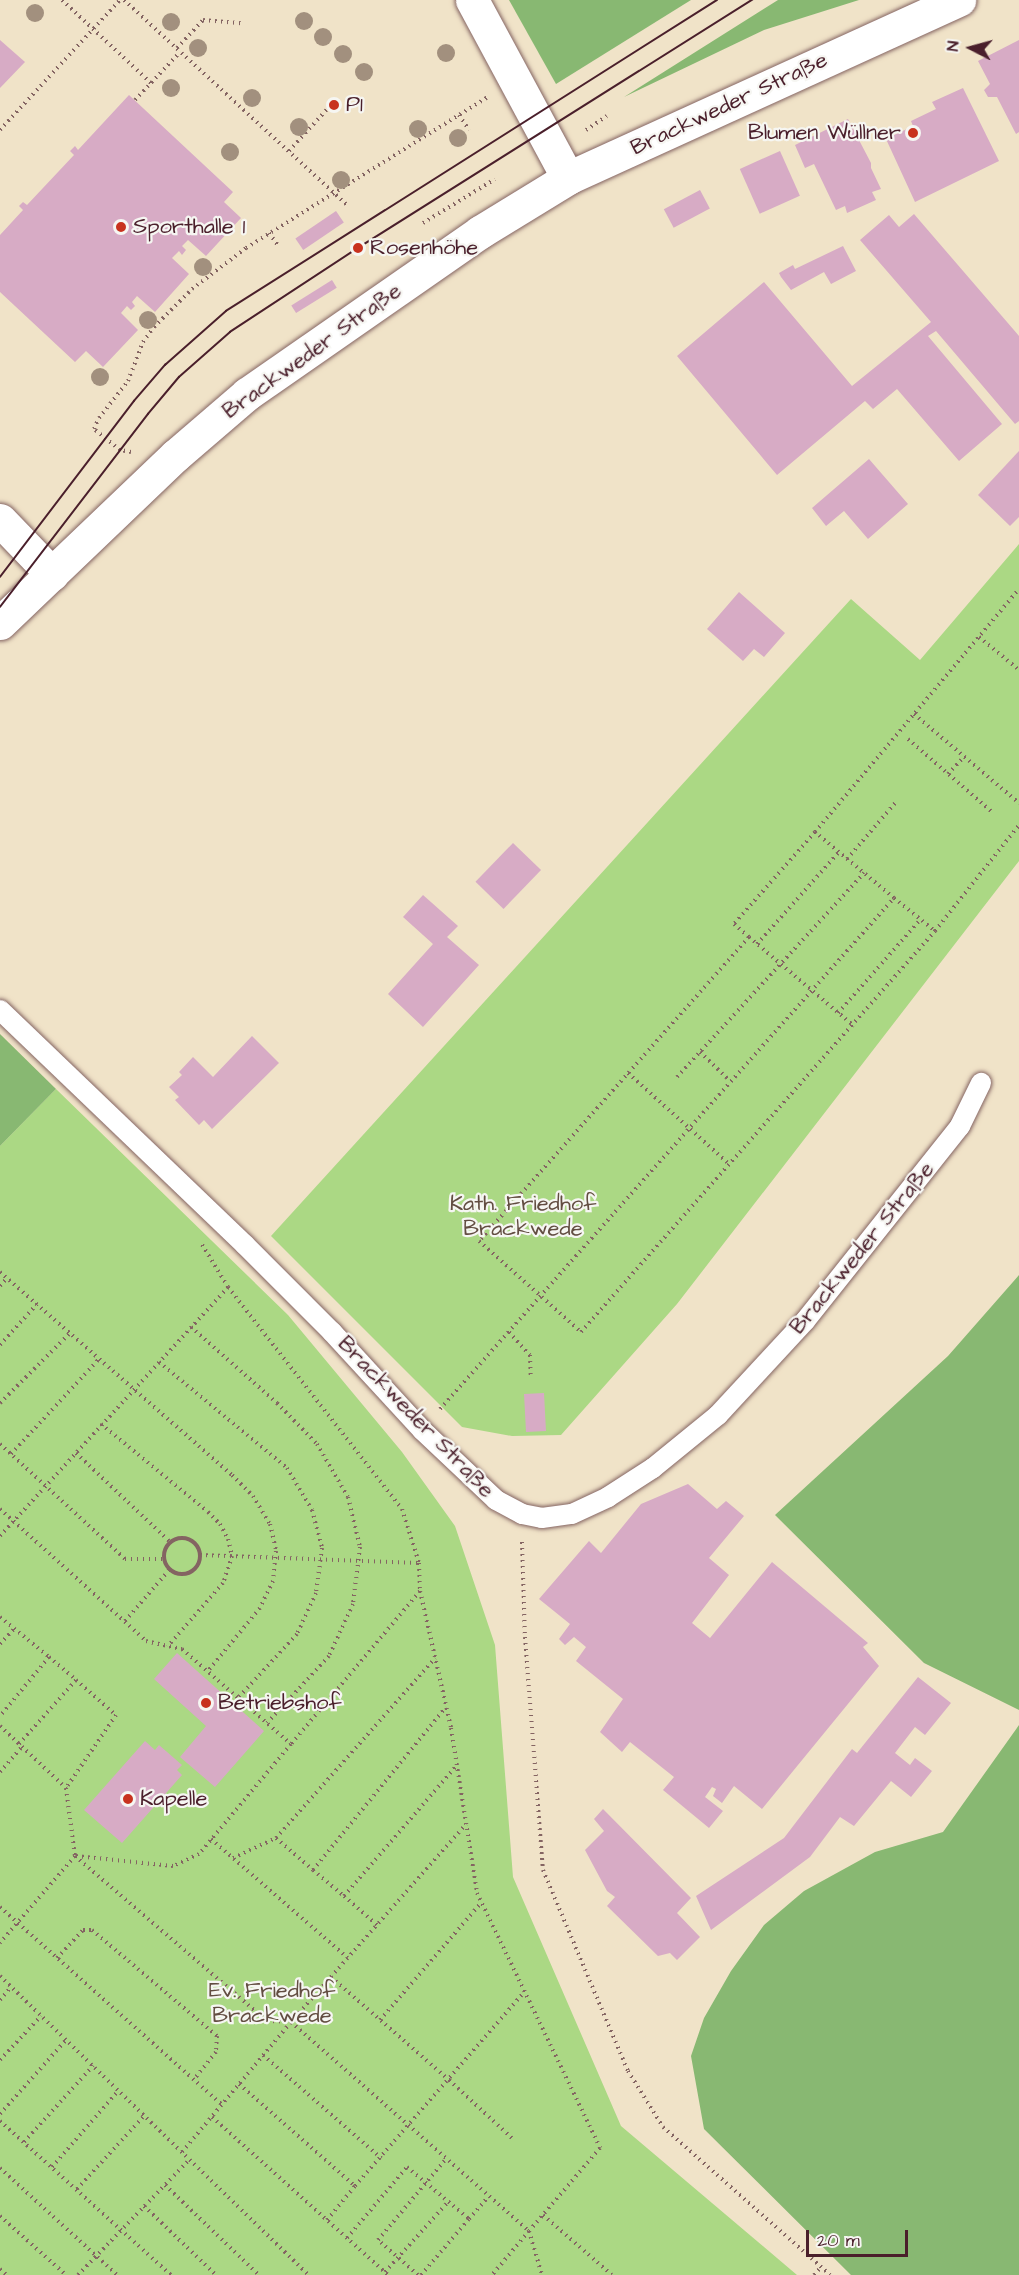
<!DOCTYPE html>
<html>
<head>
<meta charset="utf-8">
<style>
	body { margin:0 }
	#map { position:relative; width:1019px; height:2275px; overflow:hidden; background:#f0e3c8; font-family:"Architects Daughter",sans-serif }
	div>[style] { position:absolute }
	.green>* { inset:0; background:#abd884 }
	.forest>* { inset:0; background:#88b872 }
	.building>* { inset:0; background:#d7abc5; transform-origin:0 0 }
	.path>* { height:4px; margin-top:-2px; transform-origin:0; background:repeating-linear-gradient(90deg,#846462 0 1.5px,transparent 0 6px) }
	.path>.ring { margin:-2px; padding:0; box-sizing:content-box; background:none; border:4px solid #846462; border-radius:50% }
	.roads { filter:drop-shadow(0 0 2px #846462) drop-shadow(0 0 2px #846462) }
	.lane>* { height:20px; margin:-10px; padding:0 10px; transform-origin:10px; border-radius:10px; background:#fff }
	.street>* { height:33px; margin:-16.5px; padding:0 16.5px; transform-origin:16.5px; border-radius:16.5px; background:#fff }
	.secondary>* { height:33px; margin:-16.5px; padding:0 16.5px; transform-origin:16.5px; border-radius:16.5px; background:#fff }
	.tram>* { height:1.5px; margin:-0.75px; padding:0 0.75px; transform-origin:0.75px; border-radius:0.75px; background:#4a1f2b }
	.trees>* { width:18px; height:18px; margin:-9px; border-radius:50%; background:#a2907e }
	.dots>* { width:16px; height:16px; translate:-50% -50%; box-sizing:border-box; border:3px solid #f6f6f2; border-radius:50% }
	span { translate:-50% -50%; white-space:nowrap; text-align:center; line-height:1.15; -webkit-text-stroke:4.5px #f6f6f2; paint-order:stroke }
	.street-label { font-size:22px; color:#4a1f2b }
	.poi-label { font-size:22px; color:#4a1f2b }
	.left { translate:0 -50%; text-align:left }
	.right { translate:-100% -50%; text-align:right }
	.park-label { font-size:22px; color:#624d41 }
	.north { position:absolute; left:941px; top:18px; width:60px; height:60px; -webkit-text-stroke:4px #f6f6f2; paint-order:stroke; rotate:276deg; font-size:16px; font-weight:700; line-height:24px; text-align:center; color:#4a1f2b }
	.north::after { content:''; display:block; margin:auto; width:21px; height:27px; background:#4a1f2b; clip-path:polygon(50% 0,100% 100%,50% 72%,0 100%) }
	.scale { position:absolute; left:806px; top:2230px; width:102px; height:27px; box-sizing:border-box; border:3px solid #4a1f2b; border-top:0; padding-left:8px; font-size:18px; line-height:21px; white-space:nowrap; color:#4a1f2b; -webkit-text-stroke:4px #f6f6f2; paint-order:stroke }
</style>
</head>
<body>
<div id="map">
	<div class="green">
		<div style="clip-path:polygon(1019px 544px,1019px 861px,677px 1304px,561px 1435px,512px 1436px,462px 1427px,271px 1236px,851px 599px,920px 660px)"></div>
		<div style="clip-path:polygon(56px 1089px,288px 1315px,402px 1452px,455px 1526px,495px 1645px,513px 1877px,621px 2126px,797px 2275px,0 2275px,0 1146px)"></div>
	</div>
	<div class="forest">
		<div style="clip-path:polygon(509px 0,691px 0,556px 84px)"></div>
		<div style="clip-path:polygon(778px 0,859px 0,764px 30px,624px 97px)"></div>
		<div style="clip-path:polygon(0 1034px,56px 1089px,0 1146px)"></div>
		<div style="clip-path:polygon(1019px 1275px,1019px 1710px,924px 1663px,775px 1515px,948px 1356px)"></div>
		<div style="clip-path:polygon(1019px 1725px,1019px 2275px,851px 2275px,704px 2129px,691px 2056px,704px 2018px,731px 1971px,764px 1925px,804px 1891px,875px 1852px,943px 1832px)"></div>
	</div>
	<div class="building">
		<div style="clip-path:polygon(0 40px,25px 62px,0 88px)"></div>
		<div style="clip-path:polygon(1019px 40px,1019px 132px,1016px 134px,997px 97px,988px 97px,984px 90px,990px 84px,978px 61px)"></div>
		<div style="clip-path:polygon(963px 88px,999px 161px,915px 202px,886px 139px,913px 126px,911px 121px,936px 109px,932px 102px)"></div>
		<div style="clip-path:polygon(129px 95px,233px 192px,224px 202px,241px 218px,206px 256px,188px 240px,182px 246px,186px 250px,182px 255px,179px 251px,172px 258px,189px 274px,155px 312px,137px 296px,132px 302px,135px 306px,131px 310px,127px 306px,121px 313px,138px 330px,103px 367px,86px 351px,75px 362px,0 292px,0 235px,23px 210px,19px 206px,23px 202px,27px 205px,74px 155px,70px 151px,75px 146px,78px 150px)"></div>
		<div style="clip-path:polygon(848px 119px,871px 163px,871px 168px,881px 189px,872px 192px,876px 200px,847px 213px,845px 206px,836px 210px,814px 164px,805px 168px,795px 145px)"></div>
		<div style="left:780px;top:151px;width:49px;height:44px;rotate:66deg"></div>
		<div style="left:700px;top:190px;width:21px;height:41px;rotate:62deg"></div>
		<div style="left:336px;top:211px;width:14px;height:49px;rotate:56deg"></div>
		<div style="clip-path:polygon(914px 214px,1019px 336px,1019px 421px,1015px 424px,936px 331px,928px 336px,1002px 424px,959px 461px,897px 389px,873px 409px,865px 401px,777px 475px,677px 356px,764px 282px,852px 386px,931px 322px,860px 240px,889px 215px,899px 227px)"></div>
		<div style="clip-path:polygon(843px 246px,856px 271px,831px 284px,824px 272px,791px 290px,781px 277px,779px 273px,793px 265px,795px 269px)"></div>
		<div style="left:332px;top:280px;width:9px;height:48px;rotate:58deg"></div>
		<div style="clip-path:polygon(1019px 451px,1019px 517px,1010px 526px,978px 495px)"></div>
		<div style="clip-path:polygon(869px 459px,908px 504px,868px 539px,844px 511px,826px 526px,812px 508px)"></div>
		<div style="clip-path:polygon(739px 592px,785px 633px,764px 657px,754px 649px,743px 661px,707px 629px)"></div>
		<div style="left:513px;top:843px;width:39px;height:54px;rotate:44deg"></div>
		<div style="clip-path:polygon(423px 895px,458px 926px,447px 937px,479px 965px,423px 1027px,388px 994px,433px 944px,403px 917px)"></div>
		<div style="clip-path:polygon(252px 1036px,279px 1063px,212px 1129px,204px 1120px,199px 1125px,175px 1100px,179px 1097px,169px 1087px,182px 1075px,179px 1072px,193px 1057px,213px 1077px)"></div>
		<div style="left:544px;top:1393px;width:38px;height:20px;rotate:87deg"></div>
		<div style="clip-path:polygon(688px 1484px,717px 1509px,726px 1501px,744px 1516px,709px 1558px,729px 1575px,692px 1623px,710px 1638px,772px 1562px,868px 1643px,863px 1647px,879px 1666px,762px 1809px,734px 1786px,722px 1803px,713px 1796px,716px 1789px,712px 1787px,705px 1797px,723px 1811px,709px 1828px,663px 1790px,674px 1777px,630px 1742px,622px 1752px,600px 1732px,623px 1699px,576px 1661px,586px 1647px,574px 1637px,565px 1645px,559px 1639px,570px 1624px,539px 1599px,589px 1541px,601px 1553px,641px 1504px)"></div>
		<div style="clip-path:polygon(177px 1653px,264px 1731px,215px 1787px,180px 1757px,206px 1726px,154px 1679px)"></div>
		<div style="clip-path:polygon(918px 1677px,951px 1703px,925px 1735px,915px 1727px,895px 1753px,910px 1765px,915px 1758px,932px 1771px,911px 1797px,891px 1781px,854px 1826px,840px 1817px,810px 1857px,711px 1930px,696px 1896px,784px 1838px,852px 1749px,857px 1753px)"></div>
		<div style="clip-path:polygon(145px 1741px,155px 1750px,159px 1745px,182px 1765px,177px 1770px,182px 1775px,122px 1843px,84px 1810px)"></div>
		<div style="clip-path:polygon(603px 1809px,691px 1898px,677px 1913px,700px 1937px,677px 1960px,670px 1953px,658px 1956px,607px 1906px,615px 1897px,607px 1891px,585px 1850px,604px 1831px,594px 1819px)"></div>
	</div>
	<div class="path">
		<div style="left:62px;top:0;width:122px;rotate:43deg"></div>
		<div style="left:124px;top:0;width:303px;rotate:42.6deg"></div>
		<div style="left:177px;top:48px;width:38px;rotate:-47deg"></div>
		<div style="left:203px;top:20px;width:38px;rotate:5deg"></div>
		<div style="left:135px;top:100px;width:66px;rotate:-46.8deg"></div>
		<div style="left:459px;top:115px;width:18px;rotate:56deg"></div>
		<div style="left:0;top:130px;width:177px;rotate:-47.3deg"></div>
		<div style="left:586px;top:130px;width:25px;rotate:-34deg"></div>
		<div style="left:289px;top:151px;width:61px;rotate:-47.7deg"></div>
		<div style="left:423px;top:223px;width:84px;rotate:-31.4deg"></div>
		<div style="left:269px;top:233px;width:17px;rotate:54deg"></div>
		<div style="left:131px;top:452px;width:11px;rotate:-170deg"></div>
		<div style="left:120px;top:450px;width:33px;rotate:-141deg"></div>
		<div style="left:94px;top:429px;width:12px;rotate:-66deg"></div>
		<div style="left:99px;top:418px;width:47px;rotate:-51.9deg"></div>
		<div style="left:128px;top:381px;width:42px;rotate:-69deg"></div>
		<div style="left:143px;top:342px;width:19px;rotate:-54deg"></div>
		<div style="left:154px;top:327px;width:54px;rotate:-45deg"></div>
		<div style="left:192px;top:289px;width:68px;rotate:-37.2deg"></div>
		<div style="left:246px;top:248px;width:285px;rotate:-32deg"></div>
		<div style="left:979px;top:637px;width:52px;rotate:39.5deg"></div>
		<div style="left:914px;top:714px;width:138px;rotate:40.3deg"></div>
		<div style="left:908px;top:739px;width:111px;rotate:41deg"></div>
		<div style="left:948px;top:774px;width:23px;rotate:-47deg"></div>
		<div style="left:815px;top:832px;width:123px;rotate:131.4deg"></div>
		<div style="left:734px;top:924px;width:20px;rotate:41deg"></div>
		<div style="left:749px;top:937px;width:407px;rotate:131.6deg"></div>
		<div style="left:479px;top:1241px;width:137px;rotate:41.7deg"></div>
		<div style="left:581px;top:1332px;width:535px;rotate:-48.56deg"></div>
		<div style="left:847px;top:859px;width:75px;rotate:-49.3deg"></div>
		<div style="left:894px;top:898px;width:53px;rotate:38.8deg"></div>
		<div style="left:935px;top:931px;width:135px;rotate:-51.6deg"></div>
		<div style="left:749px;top:937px;width:138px;rotate:40.3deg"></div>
		<div style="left:757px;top:944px;width:123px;rotate:-48.3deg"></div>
		<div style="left:838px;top:1013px;width:125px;rotate:-48.6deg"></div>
		<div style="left:700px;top:1052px;width:42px;rotate:44deg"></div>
		<div style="left:628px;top:1073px;width:137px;rotate:42deg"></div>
		<div style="left:677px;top:1077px;width:277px;rotate:-47.5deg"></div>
		<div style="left:0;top:1272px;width:308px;rotate:41.2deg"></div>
		<div style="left:232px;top:1475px;width:30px;rotate:45deg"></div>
		<div style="left:253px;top:1496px;width:33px;rotate:59deg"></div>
		<div style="left:270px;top:1524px;width:28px;rotate:77deg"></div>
		<div style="left:276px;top:1551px;width:30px;rotate:96deg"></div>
		<div style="left:273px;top:1581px;width:30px;rotate:116deg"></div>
		<div style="left:260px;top:1608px;width:83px;rotate:129.6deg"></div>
		<div style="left:0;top:1286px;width:11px;rotate:-49deg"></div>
		<div style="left:228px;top:1287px;width:282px;rotate:51.9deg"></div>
		<div style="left:402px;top:1509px;width:57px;rotate:72.5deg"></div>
		<div style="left:419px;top:1563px;width:28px;rotate:88deg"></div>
		<div style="left:420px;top:1591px;width:200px;rotate:130.1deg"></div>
		<div style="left:191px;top:1327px;width:115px;rotate:41.5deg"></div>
		<div style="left:277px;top:1403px;width:57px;rotate:45.7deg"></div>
		<div style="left:317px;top:1444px;width:61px;rotate:59.7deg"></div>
		<div style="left:348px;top:1497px;width:51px;rotate:76.5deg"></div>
		<div style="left:360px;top:1547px;width:57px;rotate:97deg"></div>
		<div style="left:353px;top:1604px;width:57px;rotate:114.8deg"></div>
		<div style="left:329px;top:1656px;width:91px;rotate:132.8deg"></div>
		<div style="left:509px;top:1332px;width:31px;rotate:48deg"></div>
		<div style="left:530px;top:1355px;width:24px;rotate:88deg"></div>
		<div style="left:0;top:1345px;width:55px;rotate:-47.9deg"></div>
		<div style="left:159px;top:1362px;width:166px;rotate:39.6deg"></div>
		<div style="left:287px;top:1468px;width:49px;rotate:59.2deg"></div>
		<div style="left:312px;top:1510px;width:39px;rotate:75deg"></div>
		<div style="left:322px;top:1548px;width:45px;rotate:97.6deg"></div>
		<div style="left:316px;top:1593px;width:45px;rotate:114.9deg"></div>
		<div style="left:297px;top:1634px;width:87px;rotate:132.7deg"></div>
		<div style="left:0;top:1403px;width:99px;rotate:-45deg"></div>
		<div style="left:440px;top:1409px;width:684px;rotate:-48.38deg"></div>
		<div style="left:894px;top:898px;width:103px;rotate:-140.1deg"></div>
		<div style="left:815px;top:832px;width:317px;rotate:-50deg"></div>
		<div style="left:101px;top:1424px;width:139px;rotate:39.4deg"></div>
		<div style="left:208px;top:1512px;width:17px;rotate:45deg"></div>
		<div style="left:220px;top:1524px;width:17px;rotate:62deg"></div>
		<div style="left:228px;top:1539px;width:17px;rotate:77deg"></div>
		<div style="left:232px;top:1556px;width:28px;rotate:108deg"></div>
		<div style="left:223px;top:1583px;width:84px;rotate:131.1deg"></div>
		<div style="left:0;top:1444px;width:170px;rotate:42.6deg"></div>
		<div style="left:125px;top:1559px;width:39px"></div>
		<div style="left:76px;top:1453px;width:129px;rotate:43.4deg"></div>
		<div style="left:11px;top:1454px;width:129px;rotate:-47.2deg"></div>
		<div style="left:0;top:1509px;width:197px;rotate:42.1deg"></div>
		<div style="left:146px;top:1641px;width:37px;rotate:13deg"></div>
		<div style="left:182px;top:1649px;width:145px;rotate:41.1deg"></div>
		<div style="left:291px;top:1744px;width:143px;rotate:129.9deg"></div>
		<div style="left:199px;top:1854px;width:29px;rotate:155deg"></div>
		<div style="left:173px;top:1866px;width:98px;rotate:-174.1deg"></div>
		<div style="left:0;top:1536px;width:338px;rotate:-47.5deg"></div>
		<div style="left:228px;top:1287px;width:52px;rotate:-121.5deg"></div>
		<div class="ring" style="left:164px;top:1538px;width:32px;height:32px"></div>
		<div style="left:522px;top:1542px;width:95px;rotate:88.2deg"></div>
		<div style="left:525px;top:1637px;width:234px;rotate:85.6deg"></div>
		<div style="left:543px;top:1870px;width:218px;rotate:67.1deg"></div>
		<div style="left:628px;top:2071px;width:66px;rotate:58deg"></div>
		<div style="left:663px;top:2127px;width:223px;rotate:41.5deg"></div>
		<div style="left:200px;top:1555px;width:219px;rotate:2.1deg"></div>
		<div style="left:420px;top:1591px;width:140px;rotate:77.2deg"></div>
		<div style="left:451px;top:1728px;width:167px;rotate:81deg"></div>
		<div style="left:477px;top:1893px;width:283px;rotate:64.2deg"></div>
		<div style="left:600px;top:2148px;width:109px;rotate:130.5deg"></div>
		<div style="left:529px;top:2231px;width:46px;rotate:73.5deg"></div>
		<div style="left:0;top:1617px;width:63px;rotate:39.2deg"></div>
		<div style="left:49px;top:1657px;width:77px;rotate:129.7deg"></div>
		<div style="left:125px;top:1621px;width:69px;rotate:-49.1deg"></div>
		<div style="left:0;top:1644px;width:21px;rotate:-47deg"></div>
		<div style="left:49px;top:1657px;width:35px;rotate:40deg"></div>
		<div style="left:0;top:1726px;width:91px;rotate:43.2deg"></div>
		<div style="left:66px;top:1788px;width:69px;rotate:82.5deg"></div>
		<div style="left:75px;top:1856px;width:115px;rotate:130.8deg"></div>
		<div style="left:19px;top:1744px;width:86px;rotate:-48.3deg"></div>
		<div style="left:76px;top:1680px;width:53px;rotate:41.2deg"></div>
		<div style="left:116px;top:1715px;width:88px;rotate:124.4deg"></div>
		<div style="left:0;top:1772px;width:33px;rotate:-49deg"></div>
		<div style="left:276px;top:1838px;width:49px;rotate:40.9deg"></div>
		<div style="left:313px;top:1870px;width:210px;rotate:-50.8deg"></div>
		<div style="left:211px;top:1839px;width:181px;rotate:41deg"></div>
		<div style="left:75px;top:1856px;width:253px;rotate:40.7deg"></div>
		<div style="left:267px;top:2021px;width:24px;rotate:2deg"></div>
		<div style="left:291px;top:2022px;width:317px;rotate:41.3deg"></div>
		<div style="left:529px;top:2231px;width:57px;rotate:130.1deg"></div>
		<div style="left:233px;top:1858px;width:47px;rotate:-24.9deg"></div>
		<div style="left:276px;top:1838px;width:240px;rotate:-48.5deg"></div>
		<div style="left:313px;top:1870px;width:40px;rotate:40deg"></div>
		<div style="left:344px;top:1896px;width:173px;rotate:-49.2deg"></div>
		<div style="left:344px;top:1896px;width:44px;rotate:41.3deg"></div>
		<div style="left:0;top:1907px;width:297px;rotate:41.7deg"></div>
		<div style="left:57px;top:1958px;width:38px;rotate:-47deg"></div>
		<div style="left:83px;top:1930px;width:9px"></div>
		<div style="left:92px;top:1930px;width:164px;rotate:40.3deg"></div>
		<div style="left:217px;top:2036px;width:16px;rotate:94deg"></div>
		<div style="left:216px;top:2052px;width:35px;rotate:129deg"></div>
		<div style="left:0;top:1976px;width:430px;rotate:44.1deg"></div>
		<div style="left:331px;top:1977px;width:157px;rotate:41.1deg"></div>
		<div style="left:449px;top:2080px;width:88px;rotate:42.7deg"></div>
		<div style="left:0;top:2000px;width:17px;rotate:-50deg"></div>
		<div style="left:380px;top:2020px;width:155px;rotate:-49.2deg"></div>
		<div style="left:263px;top:2055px;width:157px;rotate:41.1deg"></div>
		<div style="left:0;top:2060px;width:60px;rotate:-47deg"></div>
		<div style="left:239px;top:2084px;width:154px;rotate:41.3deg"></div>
		<div style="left:355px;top:2186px;width:257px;rotate:-48.9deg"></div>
		<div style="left:0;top:2114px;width:99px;rotate:-48.3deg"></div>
		<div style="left:212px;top:2117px;width:237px;rotate:41.9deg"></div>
		<div style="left:0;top:2121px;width:230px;rotate:42deg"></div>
		<div style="left:24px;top:2142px;width:103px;rotate:-47.8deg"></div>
		<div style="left:182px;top:2152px;width:170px;rotate:-50deg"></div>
		<div style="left:291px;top:2022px;width:264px;rotate:-48.5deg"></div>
		<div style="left:52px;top:2167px;width:101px;rotate:-49deg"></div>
		<div style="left:0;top:2168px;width:159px;rotate:42.4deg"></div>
		<div style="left:165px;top:2185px;width:130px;rotate:43.8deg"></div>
		<div style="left:77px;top:2189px;width:99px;rotate:-47.5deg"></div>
		<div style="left:144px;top:2206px;width:100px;rotate:43.8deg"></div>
		<div style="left:543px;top:2215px;width:91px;rotate:41deg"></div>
		<div style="left:0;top:2216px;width:89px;rotate:41.8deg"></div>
		<div style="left:327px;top:2220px;width:44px;rotate:-50.5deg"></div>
		<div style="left:347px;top:2238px;width:93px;rotate:-49.8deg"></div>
		<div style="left:407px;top:2167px;width:81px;rotate:40deg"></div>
		<div style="left:469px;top:2219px;width:30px;rotate:-49deg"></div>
		<div style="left:0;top:2269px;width:9px;rotate:41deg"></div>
		<div style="left:385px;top:2272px;width:94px;rotate:-48deg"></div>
		<div style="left:78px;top:2275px;width:161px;rotate:-46deg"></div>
		<div style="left:418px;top:2275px;width:53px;rotate:-138.8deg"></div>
		<div style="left:378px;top:2240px;width:106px;rotate:-50deg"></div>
		<div style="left:421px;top:2275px;width:74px;rotate:-49.4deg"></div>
		<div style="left:814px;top:2275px;width:11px;rotate:-49deg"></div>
	</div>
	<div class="roads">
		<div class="lane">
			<div style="left:0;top:1010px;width:339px;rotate:43.8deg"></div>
			<div style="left:245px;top:1245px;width:123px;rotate:45deg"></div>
			<div style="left:332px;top:1332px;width:133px;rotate:47.4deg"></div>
			<div style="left:422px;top:1430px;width:102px;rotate:43.4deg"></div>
			<div style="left:496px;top:1500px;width:30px;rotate:28deg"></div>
			<div style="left:522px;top:1514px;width:20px;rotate:11deg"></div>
			<div style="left:542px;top:1518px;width:30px;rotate:-8deg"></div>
			<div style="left:572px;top:1514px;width:40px;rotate:-25deg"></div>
			<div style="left:608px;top:1497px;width:54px;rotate:-32.8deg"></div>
			<div style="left:653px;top:1468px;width:84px;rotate:-39.2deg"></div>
			<div style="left:718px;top:1415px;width:128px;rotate:-47.2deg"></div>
			<div style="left:805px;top:1321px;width:249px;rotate:-51.5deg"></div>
			<div style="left:960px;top:1126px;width:48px;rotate:-64deg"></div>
		</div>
		<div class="street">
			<div style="left:472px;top:0;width:202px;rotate:61.7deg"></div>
			<div style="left:0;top:520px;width:75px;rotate:46.1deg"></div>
		</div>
		<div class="secondary">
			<div style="left:0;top:623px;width:243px;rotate:-43.7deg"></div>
			<div style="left:176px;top:455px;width:94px;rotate:-40.7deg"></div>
			<div style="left:247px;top:394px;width:284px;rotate:-34.8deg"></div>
			<div style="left:480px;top:232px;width:103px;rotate:-31.5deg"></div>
			<div style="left:568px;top:178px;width:430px;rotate:-24.5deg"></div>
		</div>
	</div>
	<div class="tram">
		<div style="left:0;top:577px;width:221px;rotate:-52.7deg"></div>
		<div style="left:134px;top:401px;width:48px;rotate:-49.3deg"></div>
		<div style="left:165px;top:365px;width:81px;rotate:-41.5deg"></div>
		<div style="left:226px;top:311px;width:581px;rotate:-32.35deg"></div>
		<div style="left:0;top:607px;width:243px;rotate:-52.5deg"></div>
		<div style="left:148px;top:414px;width:48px;rotate:-50deg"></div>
		<div style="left:179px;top:377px;width:68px;rotate:-41.4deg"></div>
		<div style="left:230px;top:332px;width:153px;rotate:-33.3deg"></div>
		<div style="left:358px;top:248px;width:466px;rotate:-32.2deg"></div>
	</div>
	<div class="trees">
		<div style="left:35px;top:13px"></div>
		<div style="left:304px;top:21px"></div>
		<div style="left:171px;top:22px"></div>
		<div style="left:323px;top:37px"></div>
		<div style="left:198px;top:48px"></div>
		<div style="left:446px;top:53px"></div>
		<div style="left:343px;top:54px"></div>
		<div style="left:364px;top:72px"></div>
		<div style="left:171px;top:88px"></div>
		<div style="left:252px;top:98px"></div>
		<div style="left:299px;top:127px"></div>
		<div style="left:418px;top:129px"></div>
		<div style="left:458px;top:138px"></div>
		<div style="left:230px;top:152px"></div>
		<div style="left:341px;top:180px"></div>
		<div style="left:203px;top:267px"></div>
		<div style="left:148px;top:320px"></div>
		<div style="left:100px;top:377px"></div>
	</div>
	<div class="dots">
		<div style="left:334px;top:105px;background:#c8321e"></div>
		<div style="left:913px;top:133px;background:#c8321e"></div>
		<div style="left:121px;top:227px;background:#c8321e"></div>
		<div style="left:358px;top:248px;background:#c8321e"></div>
		<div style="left:206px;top:1703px;background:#c8321e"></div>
		<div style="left:128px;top:1799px;background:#c8321e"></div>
	</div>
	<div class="street-label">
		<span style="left:729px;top:104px;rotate:-25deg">Brackweder Straße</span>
		<span style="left:312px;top:351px;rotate:-36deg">Brackweder Straße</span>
		<span style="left:862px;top:1248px;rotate:-51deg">Brackweder Straße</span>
		<span style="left:416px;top:1417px;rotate:46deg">Brackweder Straße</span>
	</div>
	<div class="poi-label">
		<span class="left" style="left:346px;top:105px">P1</span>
		<span class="right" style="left:901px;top:133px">Blumen Wüllner</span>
		<span class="left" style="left:133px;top:227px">Sporthalle 1</span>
		<span class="left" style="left:370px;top:248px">Rosenhöhe</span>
		<span class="left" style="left:218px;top:1703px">Betriebshof</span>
		<span class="left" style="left:140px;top:1799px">Kapelle</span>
	</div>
	<div class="park-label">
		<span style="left:523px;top:1216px">Kath. Friedhof<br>Brackwede</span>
		<span style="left:272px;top:2003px">Ev. Friedhof<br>Brackwede</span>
	</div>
	<div class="north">N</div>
	<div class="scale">20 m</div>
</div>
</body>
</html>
